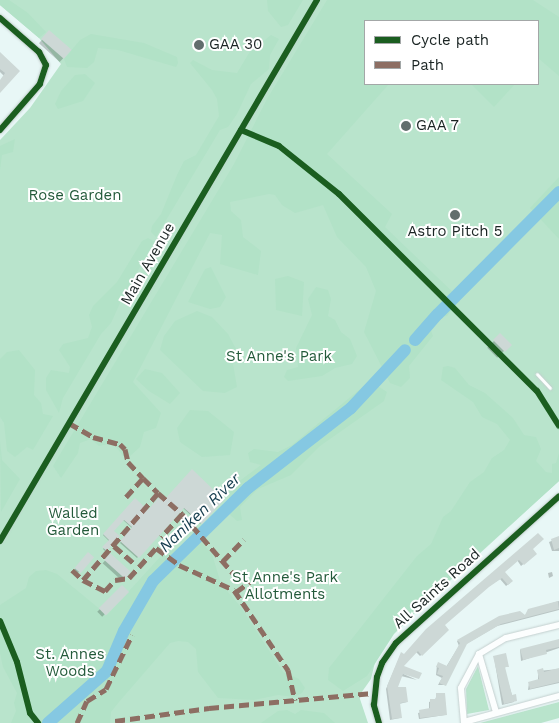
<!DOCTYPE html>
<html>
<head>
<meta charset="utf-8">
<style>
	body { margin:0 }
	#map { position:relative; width:559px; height:723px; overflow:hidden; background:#e8f7f6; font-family:"Work Sans",sans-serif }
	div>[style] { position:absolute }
	.green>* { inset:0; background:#b9e4cc }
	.forest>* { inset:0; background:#b2e2c7 }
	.shadow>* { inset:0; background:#0003; transform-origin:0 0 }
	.river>* { height:12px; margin:-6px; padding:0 6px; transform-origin:6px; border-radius:6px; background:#85c8e2 }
	.building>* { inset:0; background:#cdd8d6; transform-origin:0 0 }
	.roads { filter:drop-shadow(0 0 1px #c3cfce) drop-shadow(0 0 1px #c3cfce) }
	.lane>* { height:3px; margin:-1.5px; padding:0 1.5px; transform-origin:1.5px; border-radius:1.5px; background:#fcfefe }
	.street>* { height:6px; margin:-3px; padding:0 3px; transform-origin:3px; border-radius:3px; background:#fcfefe }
	.quiet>* { height:5px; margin-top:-2.5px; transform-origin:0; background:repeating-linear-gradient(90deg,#8d6e63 0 10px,transparent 0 15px) }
	.cycleway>* { height:6px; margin:-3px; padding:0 3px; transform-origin:3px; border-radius:3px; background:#1b5e20 }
	.dots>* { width:14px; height:14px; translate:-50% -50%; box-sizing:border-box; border:2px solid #fff; border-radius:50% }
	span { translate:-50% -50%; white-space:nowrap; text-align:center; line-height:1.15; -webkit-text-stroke:4px #fff; paint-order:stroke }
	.poi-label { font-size:15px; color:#1a2423 }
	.left { translate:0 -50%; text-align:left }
	.park-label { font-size:15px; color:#235a3a }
	.street-label { font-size:15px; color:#1a2423 }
	.water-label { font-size:16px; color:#143c4d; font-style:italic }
	.legend { position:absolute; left:364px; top:20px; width:175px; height:65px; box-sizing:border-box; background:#fff; border:1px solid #a3a7a7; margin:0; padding:6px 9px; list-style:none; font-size:15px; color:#1a2423 }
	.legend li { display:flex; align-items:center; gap:10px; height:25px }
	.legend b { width:25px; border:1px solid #a3a7a7 }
</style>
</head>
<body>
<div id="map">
	<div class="green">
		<div style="clip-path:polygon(evenodd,0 0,559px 0,559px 481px,393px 633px,376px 658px,371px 679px,359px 696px,368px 723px,0 723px,0 140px,30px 108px,61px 64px,39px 38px,0 5px,0 0,365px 21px,538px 21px,538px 84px,365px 84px,365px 21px)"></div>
		<div style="clip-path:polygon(478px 666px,489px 710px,467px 714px,466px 689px)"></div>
		<div style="clip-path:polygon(559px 702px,559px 718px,541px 723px,480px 723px)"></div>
	</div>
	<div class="forest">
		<div style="clip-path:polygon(0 0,9px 0,28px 13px,46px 32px,39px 38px,0 5px)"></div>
		<div style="clip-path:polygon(267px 0,303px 0,288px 25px,281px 27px,268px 11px)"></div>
		<div style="clip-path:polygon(327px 0,533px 0,559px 17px,559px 76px,538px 58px,538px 21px,365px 21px,365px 84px,389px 84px,327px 154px,392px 214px,385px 227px,460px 299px,447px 316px,427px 319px,433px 336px,409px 366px,410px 378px,401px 387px,390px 383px,364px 332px,376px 291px,366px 267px,337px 237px,323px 205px,295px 213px,282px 205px,275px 195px,269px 194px,230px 202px,231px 211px,241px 220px,243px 237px,261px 251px,258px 275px,220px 264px,222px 235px,210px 233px,133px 382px,161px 413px,156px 428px,144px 432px,140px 447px,129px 457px,123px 456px,113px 443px,99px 446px,91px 439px,80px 443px,78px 453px,61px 478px,53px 466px,234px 164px,267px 99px)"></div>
		<div style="clip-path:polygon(91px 34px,144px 43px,177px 57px,178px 63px,176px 67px,118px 50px,98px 48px,94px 62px,87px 68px,67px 67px,64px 59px,80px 40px)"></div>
		<div style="clip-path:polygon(271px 35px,279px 39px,270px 55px,269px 69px,251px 84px,237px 114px,228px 127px,220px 130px,156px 237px,151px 232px,152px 226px,161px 214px,177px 175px,184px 161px,196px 155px,219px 116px,217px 99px,212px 90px,190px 63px,193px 60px,212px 70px,237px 73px,255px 43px,260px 44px)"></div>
		<div style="clip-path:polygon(85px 74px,95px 83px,83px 101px,58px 109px,55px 104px,61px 91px,75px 75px)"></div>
		<div style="clip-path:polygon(471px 84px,515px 84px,494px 107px)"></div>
		<div style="clip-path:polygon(15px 139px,13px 152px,2px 155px,0 170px,0 146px)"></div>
		<div style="clip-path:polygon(559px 177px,559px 239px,530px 208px)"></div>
		<div style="clip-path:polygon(148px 238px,155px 242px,125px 292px,111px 323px,101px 334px,63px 398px,59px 413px,46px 390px,46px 378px,51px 370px,69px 373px,70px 367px,59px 350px,63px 344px,88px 338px,92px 327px,89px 315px,93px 306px,117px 282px,142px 241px)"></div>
		<div style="clip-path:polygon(211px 267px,226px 297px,220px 307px,210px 309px,188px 302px,205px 269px)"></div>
		<div style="clip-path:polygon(288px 276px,304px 282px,302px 316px,276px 310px,275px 279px)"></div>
		<div style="clip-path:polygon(316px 287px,328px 290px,331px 299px,328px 316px,335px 320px,341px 332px,350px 339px,357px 356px,352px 364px,335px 368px,322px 376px,288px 381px,284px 377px,287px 370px,298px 367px,296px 348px,312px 315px,308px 299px)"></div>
		<div style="clip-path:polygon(197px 311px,212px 317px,228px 334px,241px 358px,233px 364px,237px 387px,225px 393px,203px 391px,160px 350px,164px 336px,175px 321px)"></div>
		<div style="clip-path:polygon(19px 350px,35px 370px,34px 395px,41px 403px,43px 414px,53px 416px,33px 450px,27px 447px,15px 457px,7px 451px,4px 423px,0 417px,0 359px,7px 352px)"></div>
		<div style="clip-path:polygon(448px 366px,455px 368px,469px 385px,485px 393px,513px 418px,524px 435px,536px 437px,541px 449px,536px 461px,546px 472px,552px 473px,552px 464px,556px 463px,559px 453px,559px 481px,436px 592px,394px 634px,367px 676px,343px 691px,328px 680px,329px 668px,417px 556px,431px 544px,443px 517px,451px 511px,470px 482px,484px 472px,492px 458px,504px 450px,510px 440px,497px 424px,482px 417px,473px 402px,441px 380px,443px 367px)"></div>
		<div style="clip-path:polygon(145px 369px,162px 373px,180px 393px,170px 404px,149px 391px,136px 379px)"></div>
		<div style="clip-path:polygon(370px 381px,387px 392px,384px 401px,320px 446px,291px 475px,258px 489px,240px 507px,242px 520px,237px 521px,228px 513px,230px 488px,261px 465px,250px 462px,248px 453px,254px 449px,278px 452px,292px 445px)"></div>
		<div style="clip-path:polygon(190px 410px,208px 411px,234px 432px,230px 455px,202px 457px,180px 442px,177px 428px)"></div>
		<div style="clip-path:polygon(0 441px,2px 460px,20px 479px,1px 512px)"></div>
		<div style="clip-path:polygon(192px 540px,200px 541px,212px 554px,221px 584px,240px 606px,283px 672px,299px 679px,305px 688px,302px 693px,294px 697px,278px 695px,254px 700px,218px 698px,198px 672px,196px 649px,188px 642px,178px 641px,170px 643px,119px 702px,111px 712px,110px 723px,11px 723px,16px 711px,14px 703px,17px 693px,3px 667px,0 653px,0 605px,26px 588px,29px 577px,36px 571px,46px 570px,57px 574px,107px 615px,161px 556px)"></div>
		<div style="clip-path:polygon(287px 710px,295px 714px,301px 710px,324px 713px,335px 723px,261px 723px,278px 711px)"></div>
	</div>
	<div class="shadow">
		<div style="left:49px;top:32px;width:28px;height:15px;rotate:42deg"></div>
		<div style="clip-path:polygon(0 54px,18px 71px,0 91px,0 81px,4px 76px,0 72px)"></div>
		<div style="left:500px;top:335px;width:14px;height:18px;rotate:45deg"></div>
		<div style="clip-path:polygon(135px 500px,148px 511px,164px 502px,222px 500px,200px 524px,182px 507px,137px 558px,120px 543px,132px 528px,123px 520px,113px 531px,119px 536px,105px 551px,103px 549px,109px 541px,103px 535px)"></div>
		<div style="clip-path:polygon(538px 535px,542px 539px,531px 549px,535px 554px,521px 566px,517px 560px,503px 572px,510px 583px,506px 586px,500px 579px,486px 588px,443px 625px,447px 630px,420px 656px,416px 652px,401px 666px,420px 673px,419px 678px,397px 671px,417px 680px,401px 676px,396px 689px,405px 688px,407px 702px,399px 704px,400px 718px,390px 720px,386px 689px,400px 656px,404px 656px,427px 630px)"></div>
		<div style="clip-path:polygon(559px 538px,559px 551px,552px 551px,549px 542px)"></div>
		<div style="clip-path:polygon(88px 554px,93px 557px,77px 574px,73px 571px)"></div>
		<div style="left:110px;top:555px;width:25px;height:11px;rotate:42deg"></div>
		<div style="clip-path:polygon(552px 572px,553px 576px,549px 578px,548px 573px)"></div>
		<div style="left:122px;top:587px;width:7px;height:35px;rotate:45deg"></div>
		<div style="clip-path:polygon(559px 601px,559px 610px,497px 626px,466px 644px,445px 685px,438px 685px,442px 678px,436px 675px,437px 665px,446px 667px,459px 646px,457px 641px,500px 617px,524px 617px,529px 610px)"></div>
		<div style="clip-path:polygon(559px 640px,559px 648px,521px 661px,520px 650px)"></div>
		<div style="clip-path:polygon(494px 657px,508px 666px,504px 668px,514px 702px,502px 705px)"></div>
		<div style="clip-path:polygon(559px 669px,559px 683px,528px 690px,529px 683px,538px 681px,538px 671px)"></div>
		<div style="clip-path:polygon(437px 694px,445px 715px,419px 719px,418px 713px,429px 710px,429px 702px,435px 700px)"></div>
	</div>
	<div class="river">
		<div style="left:438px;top:314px;width:172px;rotate:-45.2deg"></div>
		<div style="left:415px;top:340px;width:33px;rotate:-49deg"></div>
		<div style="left:48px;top:723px;width:79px;rotate:-41.4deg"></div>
		<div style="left:107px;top:671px;width:43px;rotate:-67deg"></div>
		<div style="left:124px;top:631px;width:58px;rotate:-59.9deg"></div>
		<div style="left:153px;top:581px;width:133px;rotate:-44.4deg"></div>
		<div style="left:248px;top:488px;width:130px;rotate:-37.8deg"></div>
		<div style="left:351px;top:408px;width:79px;rotate:-47deg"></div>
	</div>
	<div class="building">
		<div style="left:49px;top:30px;width:30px;height:12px;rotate:41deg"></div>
		<div style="clip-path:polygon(0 52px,20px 71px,0 93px,0 80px,5px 73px,0 69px)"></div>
		<div style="left:500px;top:333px;width:17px;height:10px;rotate:45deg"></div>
		<div style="clip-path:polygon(192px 469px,224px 500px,202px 524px,184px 508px,139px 558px,120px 541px,132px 527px,124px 520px,114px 531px,120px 536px,107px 551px,102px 547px,109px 540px,103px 534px,135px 498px,148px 510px,160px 496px,164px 500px)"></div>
		<div style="clip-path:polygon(538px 533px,544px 539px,533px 549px,537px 554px,524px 565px,519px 560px,505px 572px,513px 581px,508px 585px,502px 578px,489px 587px,445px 625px,449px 630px,422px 656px,418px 651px,404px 666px,422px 673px,419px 679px,403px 674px,398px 687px,406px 687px,408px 702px,400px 703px,402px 718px,392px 719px,387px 686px,401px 652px,404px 654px,426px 629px)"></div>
		<div style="clip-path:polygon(559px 536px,559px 548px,554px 550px,551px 539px)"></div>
		<div style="left:88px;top:552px;width:8px;height:21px;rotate:40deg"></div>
		<div style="left:110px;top:553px;width:28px;height:9px;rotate:42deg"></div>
		<div style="left:122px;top:585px;width:10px;height:33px;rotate:45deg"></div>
		<div style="clip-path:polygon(558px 601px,559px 609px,501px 624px,467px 644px,446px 686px,439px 683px,443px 676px,437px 674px,439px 668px,436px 667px,438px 662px,447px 666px,460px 643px,457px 640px,499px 616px,520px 611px,525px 615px,528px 609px)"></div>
		<div style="clip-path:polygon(559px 639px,559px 647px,546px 650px,547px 654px,523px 660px,520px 649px)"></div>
		<div style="clip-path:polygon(506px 653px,509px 667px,505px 667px,512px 695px,516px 694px,517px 701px,504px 704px,493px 656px)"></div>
		<div style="clip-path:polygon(543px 668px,544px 672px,559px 668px,559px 682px,530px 689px,528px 682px,539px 679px,537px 670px)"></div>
		<div style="clip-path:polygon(436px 693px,445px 693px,447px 715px,420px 718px,419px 710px,430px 708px,430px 699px,436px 699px)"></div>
	</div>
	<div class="roads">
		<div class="lane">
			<div style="left:537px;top:374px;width:19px;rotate:47deg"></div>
			<div style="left:0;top:541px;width:627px;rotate:-59.63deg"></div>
		</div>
		<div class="street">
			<div style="left:0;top:18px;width:52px;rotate:41.1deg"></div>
			<div style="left:39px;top:52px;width:15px;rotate:62deg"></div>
			<div style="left:46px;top:65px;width:20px;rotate:108deg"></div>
			<div style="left:40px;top:84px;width:61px;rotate:131deg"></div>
			<div style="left:479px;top:654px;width:60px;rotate:73.7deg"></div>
			<div style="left:464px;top:722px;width:98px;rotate:-15.3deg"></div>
			<div style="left:379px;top:723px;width:19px;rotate:-106deg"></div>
			<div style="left:374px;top:705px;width:28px;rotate:-84deg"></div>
			<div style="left:377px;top:677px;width:15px;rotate:-70deg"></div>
			<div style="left:382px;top:663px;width:24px;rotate:-55deg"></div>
			<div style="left:396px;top:643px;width:219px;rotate:-42deg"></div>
			<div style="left:464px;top:723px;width:35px;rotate:-95deg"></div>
			<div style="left:461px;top:688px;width:38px;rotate:-62deg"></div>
			<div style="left:479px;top:654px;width:31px;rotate:-31deg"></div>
			<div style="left:506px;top:638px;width:55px;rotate:-13.8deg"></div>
		</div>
	</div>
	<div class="quiet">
		<div style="left:69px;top:423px;width:28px;rotate:30deg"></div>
		<div style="left:93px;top:437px;width:28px;rotate:15deg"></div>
		<div style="left:120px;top:444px;width:7px;rotate:45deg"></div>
		<div style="left:125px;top:449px;width:13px;rotate:77deg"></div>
		<div style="left:128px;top:462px;width:22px;rotate:47deg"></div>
		<div style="left:126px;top:497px;width:25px;rotate:-48deg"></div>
		<div style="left:143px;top:478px;width:21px;rotate:45deg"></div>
		<div style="left:182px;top:514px;width:86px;rotate:49.3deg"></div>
		<div style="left:114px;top:546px;width:28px;rotate:41deg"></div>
		<div style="left:223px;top:561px;width:30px;rotate:-46deg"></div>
		<div style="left:72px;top:570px;width:15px;rotate:42deg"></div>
		<div style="left:83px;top:580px;width:115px;rotate:-49.2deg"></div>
		<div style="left:158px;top:493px;width:32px;rotate:41deg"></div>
		<div style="left:182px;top:514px;width:31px;rotate:132deg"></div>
		<div style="left:83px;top:580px;width:25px;rotate:27deg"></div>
		<div style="left:105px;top:591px;width:15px;rotate:-48deg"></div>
		<div style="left:115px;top:580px;width:14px;rotate:-8deg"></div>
		<div style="left:129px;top:578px;width:40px;rotate:-48deg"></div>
		<div style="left:156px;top:548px;width:29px;rotate:36deg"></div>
		<div style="left:179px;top:565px;width:60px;rotate:24.4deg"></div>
		<div style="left:234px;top:590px;width:97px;rotate:56deg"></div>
		<div style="left:288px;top:670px;width:31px;rotate:77deg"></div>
		<div style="left:236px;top:592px;width:17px;rotate:-36deg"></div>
		<div style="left:115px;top:721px;width:95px;rotate:-7.9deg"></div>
		<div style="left:209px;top:708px;width:167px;rotate:-5.2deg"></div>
		<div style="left:77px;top:723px;width:24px;rotate:-66deg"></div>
		<div style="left:87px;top:701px;width:22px;rotate:-32deg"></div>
		<div style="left:106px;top:689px;width:60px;rotate:-64.3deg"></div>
	</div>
	<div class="cycleway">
		<div style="left:0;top:18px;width:52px;rotate:41.1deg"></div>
		<div style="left:39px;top:52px;width:15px;rotate:62deg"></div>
		<div style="left:46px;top:65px;width:20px;rotate:108deg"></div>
		<div style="left:40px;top:84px;width:61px;rotate:131deg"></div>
		<div style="left:241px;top:130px;width:41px;rotate:22.8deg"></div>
		<div style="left:279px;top:146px;width:77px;rotate:38.7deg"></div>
		<div style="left:339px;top:194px;width:279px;rotate:44.9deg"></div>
		<div style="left:537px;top:391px;width:41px;rotate:57.8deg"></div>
		<div style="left:0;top:541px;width:627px;rotate:-59.63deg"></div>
		<div style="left:0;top:621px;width:44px;rotate:67.5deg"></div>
		<div style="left:17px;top:662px;width:53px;rotate:75.7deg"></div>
		<div style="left:30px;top:713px;width:13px;rotate:51deg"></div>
		<div style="left:379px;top:723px;width:19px;rotate:-106deg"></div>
		<div style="left:374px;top:705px;width:28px;rotate:-84deg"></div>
		<div style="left:377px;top:677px;width:15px;rotate:-70deg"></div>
		<div style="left:382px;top:663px;width:24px;rotate:-55deg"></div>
		<div style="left:396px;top:643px;width:219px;rotate:-42deg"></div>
	</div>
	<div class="dots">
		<div style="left:199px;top:45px;background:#626e6d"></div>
		<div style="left:406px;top:126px;background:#626e6d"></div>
		<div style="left:455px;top:215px;background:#626e6d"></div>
	</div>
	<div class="poi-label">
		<span class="left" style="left:209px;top:45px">GAA 30</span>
		<span class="left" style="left:416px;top:126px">GAA 7</span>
		<span style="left:455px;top:232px">Astro Pitch 5</span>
	</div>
	<div class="park-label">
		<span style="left:75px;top:196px">Rose Garden</span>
		<span style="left:279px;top:357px">St Anne's Park</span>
		<span style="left:73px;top:522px">Walled<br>Garden</span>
		<span style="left:285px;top:586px">St Anne's Park<br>Allotments</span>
		<span style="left:70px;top:663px">St. Annes<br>Woods</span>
	</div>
	<div class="street-label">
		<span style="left:148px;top:264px;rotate:-60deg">Main Avenue</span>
		<span style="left:437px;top:589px;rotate:-42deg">All Saints Road</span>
	</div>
	<div class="water-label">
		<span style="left:200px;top:513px;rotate:-44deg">Naniken River</span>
	</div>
	<ul class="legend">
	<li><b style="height:6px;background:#1b5e20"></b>Cycle path</li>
	<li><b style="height:6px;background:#8d6e63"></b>Path</li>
	</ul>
</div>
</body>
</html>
